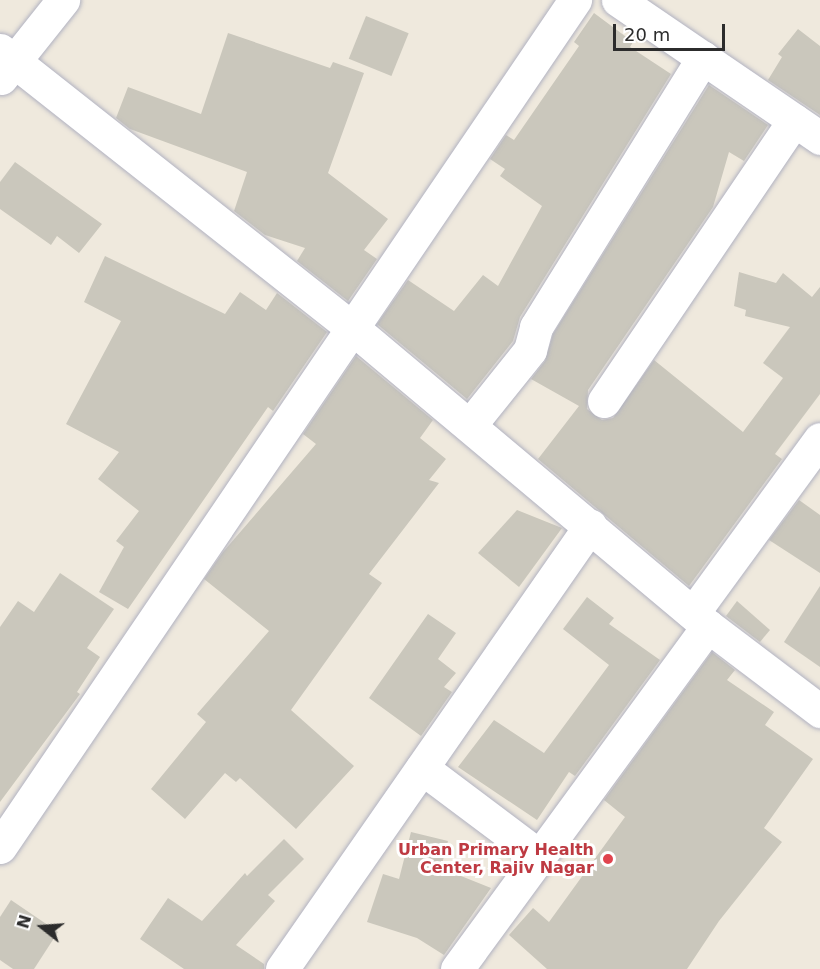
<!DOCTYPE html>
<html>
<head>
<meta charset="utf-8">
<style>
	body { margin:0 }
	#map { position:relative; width:820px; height:969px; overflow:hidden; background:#efe9dd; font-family:"DejaVu Sans",sans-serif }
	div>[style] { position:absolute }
	.building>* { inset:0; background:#cac7bc; transform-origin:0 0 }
	.roads { filter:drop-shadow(0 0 2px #b1b2c1) drop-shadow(0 0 2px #b1b2c1) }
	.minor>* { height:33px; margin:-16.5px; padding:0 16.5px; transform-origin:16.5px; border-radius:16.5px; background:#fff }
	.dots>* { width:16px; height:16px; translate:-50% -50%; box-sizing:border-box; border:3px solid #fff; border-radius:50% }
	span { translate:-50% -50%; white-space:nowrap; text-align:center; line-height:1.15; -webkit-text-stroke:6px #fff; paint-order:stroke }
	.health-label { font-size:16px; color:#be3a42; font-weight:700 }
	.right { translate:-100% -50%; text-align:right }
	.north { position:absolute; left:12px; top:897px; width:60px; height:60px; -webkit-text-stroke:4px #fff; paint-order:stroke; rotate:287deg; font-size:16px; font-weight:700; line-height:24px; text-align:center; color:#2c2c2c }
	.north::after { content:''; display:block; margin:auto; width:21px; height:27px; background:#2c2c2c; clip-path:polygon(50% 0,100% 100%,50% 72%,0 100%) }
	.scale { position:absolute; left:613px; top:24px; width:112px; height:27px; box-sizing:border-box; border:3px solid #2c2c2c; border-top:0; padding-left:8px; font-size:18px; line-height:21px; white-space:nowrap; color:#2c2c2c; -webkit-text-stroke:4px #fff; paint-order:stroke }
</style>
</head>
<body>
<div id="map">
	<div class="building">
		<div style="clip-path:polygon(594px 13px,633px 42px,630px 47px,671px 74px,520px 317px,513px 341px,467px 399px,377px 324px,408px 280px,454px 311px,483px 275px,498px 286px,542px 206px,500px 176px,505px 169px,490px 159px,506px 135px,514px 140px,579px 46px,574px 42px)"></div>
		<div style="left:366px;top:16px;width:46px;height:46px;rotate:22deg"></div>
		<div style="clip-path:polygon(798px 29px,820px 46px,820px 115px,768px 80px,782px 57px,778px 54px)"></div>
		<div style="clip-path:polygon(228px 33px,330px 68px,333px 62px,364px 73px,328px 173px,388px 219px,364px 250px,377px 259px,348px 301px,297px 261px,305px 248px,265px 235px,234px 211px,247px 172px,130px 129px,116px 118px,128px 87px,201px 114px)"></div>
		<div style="clip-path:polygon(709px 85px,768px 125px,744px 161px,729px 152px,713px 207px,588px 390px,587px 409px,602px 420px,613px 418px,654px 360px,743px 432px,783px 378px,763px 363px,790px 327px,745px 316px,746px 310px,734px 306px,739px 272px,776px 283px,783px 273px,812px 297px,820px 287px,820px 394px,775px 454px,782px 459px,689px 586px,538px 459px,579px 406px,531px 379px,545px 361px,553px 334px)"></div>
		<div style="clip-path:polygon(15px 162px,102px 224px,79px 253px,57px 236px,51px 245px,0 209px,0 182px)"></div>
		<div style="clip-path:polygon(105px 256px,225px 314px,240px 292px,266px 310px,277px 293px,327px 332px,273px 411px,268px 407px,128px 609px,99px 592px,124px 547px,116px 541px,139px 511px,98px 479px,119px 452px,66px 424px,121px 321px,84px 302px)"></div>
		<div style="clip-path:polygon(356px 356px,433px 420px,420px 438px,446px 459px,429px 480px,439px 483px,369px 574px,382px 583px,291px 710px,354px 766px,296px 829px,240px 778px,236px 782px,225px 773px,185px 819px,151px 789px,206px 722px,197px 714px,269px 631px,204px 579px,223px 552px,316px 444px,303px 434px)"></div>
		<div style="clip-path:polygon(799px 500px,820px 515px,820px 573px,769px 540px)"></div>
		<div style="clip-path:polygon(517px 510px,562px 528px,519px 587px,478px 553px)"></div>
		<div style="clip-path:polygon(60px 573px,114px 609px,87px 648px,100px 657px,77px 692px,80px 694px,0 802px,0 627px,18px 601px,34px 612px)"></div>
		<div style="clip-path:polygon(820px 586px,820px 667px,784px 642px)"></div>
		<div style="clip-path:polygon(587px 597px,614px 618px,609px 624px,660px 660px,575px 776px,569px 772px,537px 820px,458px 767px,494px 720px,544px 753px,609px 665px,563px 629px)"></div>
		<div style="clip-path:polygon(737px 601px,770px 630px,760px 642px,726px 616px)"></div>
		<div style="clip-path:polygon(428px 614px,456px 633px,438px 659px,456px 673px,444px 687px,452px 692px,421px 736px,369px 698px)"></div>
		<div style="clip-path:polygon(712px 652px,735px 670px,727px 680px,774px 712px,765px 725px,813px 759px,764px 828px,782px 842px,719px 921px,687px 969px,547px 969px,509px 935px,533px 908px,549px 922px,625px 817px,604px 800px)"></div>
		<div style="clip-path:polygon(411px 832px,448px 841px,441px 868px,491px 888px,444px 955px,417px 938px,367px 922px,383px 874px,399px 879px)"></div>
		<div style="clip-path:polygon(284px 839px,304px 859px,268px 895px,275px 901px,236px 945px,264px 964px,264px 969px,184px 969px,140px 939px,168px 898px,202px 921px,245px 873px,247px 876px)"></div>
		<div style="clip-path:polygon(11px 900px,58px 932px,34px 969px,13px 969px,0 960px,0 917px)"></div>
	</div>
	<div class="roads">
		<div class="minor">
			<div style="left:618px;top:0;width:245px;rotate:34.3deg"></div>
			<div style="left:0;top:50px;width:446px;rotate:38.3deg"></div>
			<div style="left:350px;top:326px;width:467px;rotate:40deg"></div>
			<div style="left:708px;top:626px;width:141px;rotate:37.2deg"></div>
			<div style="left:1px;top:78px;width:100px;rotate:-51.5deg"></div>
			<div style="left:604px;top:401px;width:339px;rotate:-55.9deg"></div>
			<div style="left:470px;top:425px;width:96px;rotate:-51.3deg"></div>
			<div style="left:530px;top:350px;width:24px;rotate:-75deg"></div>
			<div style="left:536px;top:327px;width:317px;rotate:-58.2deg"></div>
			<div style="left:693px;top:613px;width:215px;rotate:-53.9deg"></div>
			<div style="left:422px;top:768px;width:146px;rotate:36.9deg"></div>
			<div style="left:0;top:847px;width:1024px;rotate:-55.83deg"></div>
			<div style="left:282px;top:969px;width:540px;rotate:-55.19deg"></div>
			<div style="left:457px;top:969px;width:425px;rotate:-53.8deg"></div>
		</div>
	</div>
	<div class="dots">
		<div style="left:608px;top:859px;background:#e0444e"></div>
	</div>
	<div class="health-label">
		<span class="right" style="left:594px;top:859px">Urban Primary Health<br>Center, Rajiv Nagar</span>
	</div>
	<div class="north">N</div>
	<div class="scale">20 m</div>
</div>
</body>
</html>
